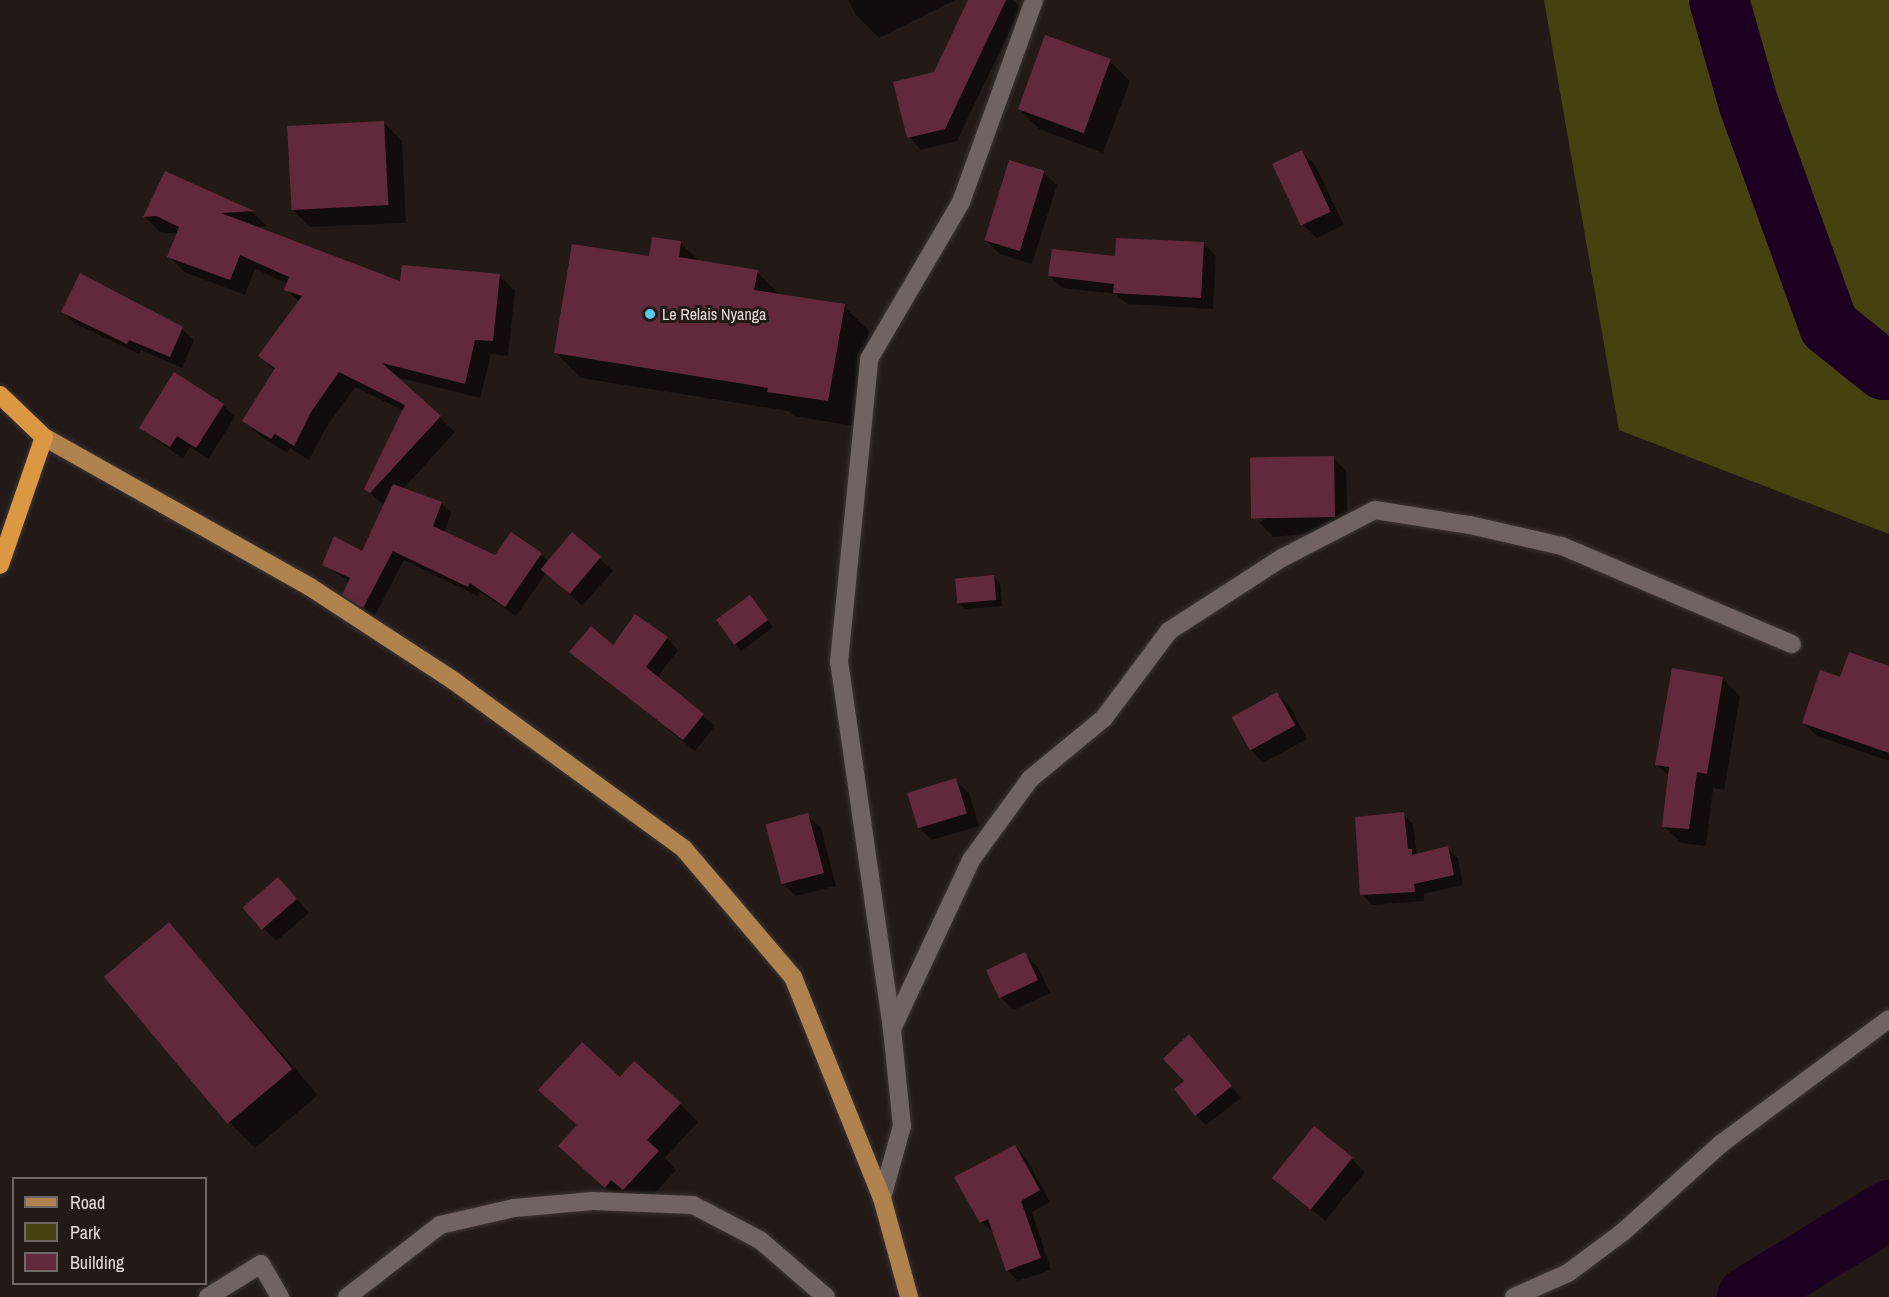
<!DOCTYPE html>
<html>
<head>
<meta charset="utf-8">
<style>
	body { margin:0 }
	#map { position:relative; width:1889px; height:1297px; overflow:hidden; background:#231a18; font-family:"Archivo Narrow",sans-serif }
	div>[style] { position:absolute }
	.green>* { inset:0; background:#46420f }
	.shadow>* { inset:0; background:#0007; transform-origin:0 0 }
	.river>* { height:60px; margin:-30px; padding:0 30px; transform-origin:30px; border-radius:30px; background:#1d0021 }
	.building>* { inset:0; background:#62293d; transform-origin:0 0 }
	.roads { filter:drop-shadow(0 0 2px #3c3534) drop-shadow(0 0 2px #3c3534) }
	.minor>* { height:18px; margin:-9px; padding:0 9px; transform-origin:9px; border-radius:9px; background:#6f6461 }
	.major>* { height:18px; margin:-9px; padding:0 9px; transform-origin:9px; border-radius:9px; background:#b0834e }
	.highway>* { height:18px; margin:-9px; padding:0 9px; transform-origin:9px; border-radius:9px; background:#db9741 }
	.dots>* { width:16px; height:16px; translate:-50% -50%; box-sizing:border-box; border:3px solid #231a18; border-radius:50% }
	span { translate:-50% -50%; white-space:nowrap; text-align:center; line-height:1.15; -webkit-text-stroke:6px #231a18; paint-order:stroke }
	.poi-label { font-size:16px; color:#e4dddc }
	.left { translate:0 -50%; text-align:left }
	.legend { position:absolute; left:12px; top:1177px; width:195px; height:108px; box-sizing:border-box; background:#231a18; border:2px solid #706866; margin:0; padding:8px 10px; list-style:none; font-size:18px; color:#e4dddc }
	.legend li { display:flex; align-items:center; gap:12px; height:30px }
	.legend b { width:30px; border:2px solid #706866 }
</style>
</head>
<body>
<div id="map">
	<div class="green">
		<div style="clip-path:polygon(1544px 0,1889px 0,1889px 534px,1619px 430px)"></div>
	</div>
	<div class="shadow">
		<div style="clip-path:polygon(848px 0,955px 0,879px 38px,856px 15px)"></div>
		<div style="clip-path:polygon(970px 0,1013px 0,1021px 7px,957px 141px,921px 150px,909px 137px)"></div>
		<div style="clip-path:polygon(1110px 61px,1130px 81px,1103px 153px,1039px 129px,1019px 109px)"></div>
		<div style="clip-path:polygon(384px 123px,402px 141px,406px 223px,310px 227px,292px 209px)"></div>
		<div style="clip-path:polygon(1301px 151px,1315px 165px,1344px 225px,1317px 238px,1303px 225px)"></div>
		<div style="clip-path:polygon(1043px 172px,1057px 185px,1032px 264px,1000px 254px,986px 241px)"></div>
		<div style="clip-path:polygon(165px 173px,253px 213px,267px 226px,254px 227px,402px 283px,500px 276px,515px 291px,508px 356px,491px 354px,480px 398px,396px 377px,455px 432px,403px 489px,441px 503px,451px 513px,444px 533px,496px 557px,512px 534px,549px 561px,572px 534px,613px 571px,582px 606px,546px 573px,516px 616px,480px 592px,478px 596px,404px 560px,374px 617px,344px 594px,350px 582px,324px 565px,363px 553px,384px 506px,366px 489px,404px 411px,355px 387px,326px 428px,309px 460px,290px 448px,287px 453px,260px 436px,244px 421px,275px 371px,260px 356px,299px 302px,286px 289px,288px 284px,255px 269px,245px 295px,184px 272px,169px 256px,178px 234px,160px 232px,145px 217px)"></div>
		<div style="clip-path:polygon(681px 243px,700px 262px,757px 272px,781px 296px,844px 306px,869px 331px,853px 426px,794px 416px,788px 411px,581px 378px,556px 353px,650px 258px)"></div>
		<div style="clip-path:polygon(1204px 244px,1216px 256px,1213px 309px,1127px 304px,1116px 294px,1062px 288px,1050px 276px,1117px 258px)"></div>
		<div style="clip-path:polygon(81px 275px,182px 329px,194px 340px,182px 368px,141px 350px,139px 354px,74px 323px,63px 312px)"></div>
		<div style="clip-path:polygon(223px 405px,235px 417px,208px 459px,190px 447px,183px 459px,140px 428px)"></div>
		<div style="clip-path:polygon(1333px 457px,1346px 471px,1348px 530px,1273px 537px,1260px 523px)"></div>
		<div style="clip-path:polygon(994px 576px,1000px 583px,1002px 606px,965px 609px,958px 602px)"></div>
		<div style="left:750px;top:597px;width:38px;height:40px;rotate:53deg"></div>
		<div style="clip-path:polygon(667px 638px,678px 650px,657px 678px,715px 726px,695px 751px,571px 651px)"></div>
		<div style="clip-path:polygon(1889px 667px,1889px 761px,1817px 736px,1803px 723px,1841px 679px)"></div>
		<div style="clip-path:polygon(1723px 679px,1740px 696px,1724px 790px,1713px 788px,1706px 846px,1681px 843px,1664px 826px,1670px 777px,1656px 764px)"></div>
		<div style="clip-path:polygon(1277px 694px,1290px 707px,1307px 739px,1263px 763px,1250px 749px,1233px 717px)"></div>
		<div style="clip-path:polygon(955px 780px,969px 793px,979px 826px,932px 840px,918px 827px)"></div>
		<div style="clip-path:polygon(1403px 814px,1413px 824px,1417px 855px,1447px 848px,1458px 858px,1463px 885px,1424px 894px,1424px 901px,1372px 905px,1362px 894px)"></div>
		<div style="clip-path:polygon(807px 815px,821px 828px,836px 886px,796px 896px,782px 883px)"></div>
		<div style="clip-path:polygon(291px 892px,309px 913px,276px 941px,244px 908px)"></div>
		<div style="clip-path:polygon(169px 924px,318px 1095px,255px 1148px,229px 1122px)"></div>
		<div style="clip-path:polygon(1024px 954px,1038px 967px,1050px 993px,1014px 1010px,1000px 997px)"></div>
		<div style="clip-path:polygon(1200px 1047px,1241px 1098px,1206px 1125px,1196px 1115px,1187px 1081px)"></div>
		<div style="clip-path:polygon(620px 1079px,680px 1104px,698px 1122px,665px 1158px,676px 1170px,642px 1207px,624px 1205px,560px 1146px)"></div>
		<div style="clip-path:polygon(1015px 1146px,1026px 1158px,1050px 1202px,1032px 1212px,1051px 1270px,1018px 1281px,1007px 1270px,994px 1233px,981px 1222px,956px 1178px)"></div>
		<div style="clip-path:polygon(1352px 1159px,1365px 1172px,1325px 1221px,1274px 1177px)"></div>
	</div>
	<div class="river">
		<div style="left:1719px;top:0;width:109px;rotate:74.1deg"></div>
		<div style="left:1749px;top:105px;width:235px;rotate:70.1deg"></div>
		<div style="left:1829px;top:326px;width:70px;rotate:38.7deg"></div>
		<div style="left:1884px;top:370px;width:5px"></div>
		<div style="left:1747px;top:1297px;width:167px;rotate:-31.5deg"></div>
	</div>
	<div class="building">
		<div style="clip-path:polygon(968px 0,1006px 0,945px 129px,907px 138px,893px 82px,934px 72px)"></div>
		<div style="left:1045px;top:35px;width:70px;height:79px;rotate:20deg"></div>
		<div style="left:384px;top:121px;width:84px;height:97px;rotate:87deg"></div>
		<div style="left:1302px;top:150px;width:68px;height:33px;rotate:65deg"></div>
		<div style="left:1009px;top:160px;width:37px;height:84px;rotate:17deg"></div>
		<div style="clip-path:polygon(165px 171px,254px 211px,221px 213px,400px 281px,402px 265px,500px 274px,493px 341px,475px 340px,465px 384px,382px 363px,441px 416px,370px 493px,364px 489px,405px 405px,339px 372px,311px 412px,294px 446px,275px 434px,271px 439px,242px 421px,275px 368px,258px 356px,302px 296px,284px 290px,289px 277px,240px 255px,230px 280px,167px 257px,179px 227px,156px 216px,143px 217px)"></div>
		<div style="clip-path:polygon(652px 237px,681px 241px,679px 257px,758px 270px,754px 290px,845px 304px,828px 401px,767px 392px,768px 388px,554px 353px,572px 244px,649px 256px)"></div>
		<div style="clip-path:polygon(1116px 238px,1204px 242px,1201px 298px,1113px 293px,1114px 284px,1048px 276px,1052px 249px,1115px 256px)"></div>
		<div style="clip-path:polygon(80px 273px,183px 327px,170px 357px,129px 340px,127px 344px,61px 312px)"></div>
		<div style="clip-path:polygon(174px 372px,224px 404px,196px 448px,177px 436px,170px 447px,139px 428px)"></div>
		<div style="left:1334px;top:456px;width:61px;height:84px;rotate:89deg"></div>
		<div style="clip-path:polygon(393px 484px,442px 502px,433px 526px,495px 555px,511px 532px,542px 553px,505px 607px,470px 583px,468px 587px,393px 551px,363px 608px,342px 595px,350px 578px,322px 565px,334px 536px,362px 551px)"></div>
		<div style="left:572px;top:532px;width:38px;height:49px;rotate:40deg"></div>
		<div style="left:994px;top:575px;width:25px;height:39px;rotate:85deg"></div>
		<div style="left:750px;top:595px;width:31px;height:42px;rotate:54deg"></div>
		<div style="clip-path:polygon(635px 614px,668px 637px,646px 667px,704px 714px,683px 740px,569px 652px,591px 626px,613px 645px)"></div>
		<div style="clip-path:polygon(1849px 652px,1889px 666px,1889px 753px,1802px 723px,1820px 670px,1840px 677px)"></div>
		<div style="clip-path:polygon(1672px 668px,1723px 677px,1707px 774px,1697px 772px,1689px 829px,1662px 827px,1669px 767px,1655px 765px)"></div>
		<div style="left:1277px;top:692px;width:38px;height:52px;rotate:61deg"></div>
		<div style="left:956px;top:778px;width:37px;height:51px;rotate:73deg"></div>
		<div style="clip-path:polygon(1404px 812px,1408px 849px,1412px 849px,1412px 855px,1448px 846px,1454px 875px,1414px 884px,1415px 892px,1360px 895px,1355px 817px)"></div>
		<div style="left:808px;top:813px;width:62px;height:44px;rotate:75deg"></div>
		<div style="left:278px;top:877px;width:29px;height:47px;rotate:49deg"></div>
		<div style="left:169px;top:922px;width:192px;height:85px;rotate:50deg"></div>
		<div style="left:1025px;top:952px;width:31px;height:43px;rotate:65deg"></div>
		<div style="clip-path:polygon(1189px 1034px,1232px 1086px,1195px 1116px,1174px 1089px,1184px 1081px,1163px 1059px)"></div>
		<div style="clip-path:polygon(582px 1042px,620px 1077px,634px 1061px,681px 1103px,647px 1140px,659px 1151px,623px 1190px,611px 1180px,605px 1188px,558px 1146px,577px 1125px,538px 1090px)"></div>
		<div style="left:1314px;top:1126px;width:50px;height:67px;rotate:39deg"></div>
		<div style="clip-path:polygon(1015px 1145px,1040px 1190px,1021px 1201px,1041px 1258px,1006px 1271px,988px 1219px,980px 1223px,954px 1177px)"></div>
	</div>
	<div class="roads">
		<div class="minor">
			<div style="left:892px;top:1029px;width:371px;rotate:-98.2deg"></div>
			<div style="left:839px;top:662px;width:304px;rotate:-84.3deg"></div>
			<div style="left:869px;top:359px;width:182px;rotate:-59.6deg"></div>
			<div style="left:961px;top:202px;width:215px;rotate:-70.1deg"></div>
			<div style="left:882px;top:1198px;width:75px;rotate:-74.5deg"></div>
			<div style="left:902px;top:1126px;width:98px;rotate:-95.9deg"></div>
			<div style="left:892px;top:1029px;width:187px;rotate:-64.9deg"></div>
			<div style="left:971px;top:860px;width:100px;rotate:-53.9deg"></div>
			<div style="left:1030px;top:779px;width:96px;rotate:-39.5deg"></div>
			<div style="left:1104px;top:718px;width:109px;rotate:-53.2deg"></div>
			<div style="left:1169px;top:631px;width:135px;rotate:-32.9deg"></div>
			<div style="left:1282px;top:558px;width:105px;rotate:-27.3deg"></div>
			<div style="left:1375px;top:510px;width:96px;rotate:9deg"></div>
			<div style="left:1470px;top:525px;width:94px;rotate:12.9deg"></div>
			<div style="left:1562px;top:546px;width:250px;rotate:23.1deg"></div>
			<div style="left:208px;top:1297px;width:62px;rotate:-31.9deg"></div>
			<div style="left:261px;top:1264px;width:38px;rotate:60deg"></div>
			<div style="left:347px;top:1297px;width:118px;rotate:-37.7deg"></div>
			<div style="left:440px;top:1225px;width:76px;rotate:-12.9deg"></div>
			<div style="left:514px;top:1208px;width:79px;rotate:-5.1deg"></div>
			<div style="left:593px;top:1201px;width:100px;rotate:2.3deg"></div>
			<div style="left:693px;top:1205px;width:76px;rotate:27.6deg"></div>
			<div style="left:760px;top:1240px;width:87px;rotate:40.8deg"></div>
			<div style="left:1514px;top:1297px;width:59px;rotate:-24deg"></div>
			<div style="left:1568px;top:1273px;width:69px;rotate:-36.7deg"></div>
			<div style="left:1623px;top:1232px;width:133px;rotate:-42deg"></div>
			<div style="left:1722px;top:1143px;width:208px;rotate:-36.6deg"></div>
		</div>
		<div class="major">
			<div style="left:44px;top:437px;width:305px;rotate:29.4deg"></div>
			<div style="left:310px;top:587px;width:172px;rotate:33.1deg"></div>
			<div style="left:454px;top:681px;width:285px;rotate:36.1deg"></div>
			<div style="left:684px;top:849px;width:168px;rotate:49.6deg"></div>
			<div style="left:793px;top:977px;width:238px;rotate:68.1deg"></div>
			<div style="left:882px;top:1198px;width:103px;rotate:74.7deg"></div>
		</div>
		<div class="highway">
			<div style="left:0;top:395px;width:61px;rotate:43.7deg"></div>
			<div style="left:44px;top:437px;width:135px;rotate:109deg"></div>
		</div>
	</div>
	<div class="dots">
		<div style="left:650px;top:314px;background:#5bc8e7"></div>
	</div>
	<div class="poi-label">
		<span class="left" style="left:662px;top:314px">Le Relais Nyanga</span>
	</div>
	<ul class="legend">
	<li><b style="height:8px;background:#b0834e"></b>Road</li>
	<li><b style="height:16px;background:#46420f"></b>Park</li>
	<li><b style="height:16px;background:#62293d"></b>Building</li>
	</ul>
</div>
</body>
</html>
